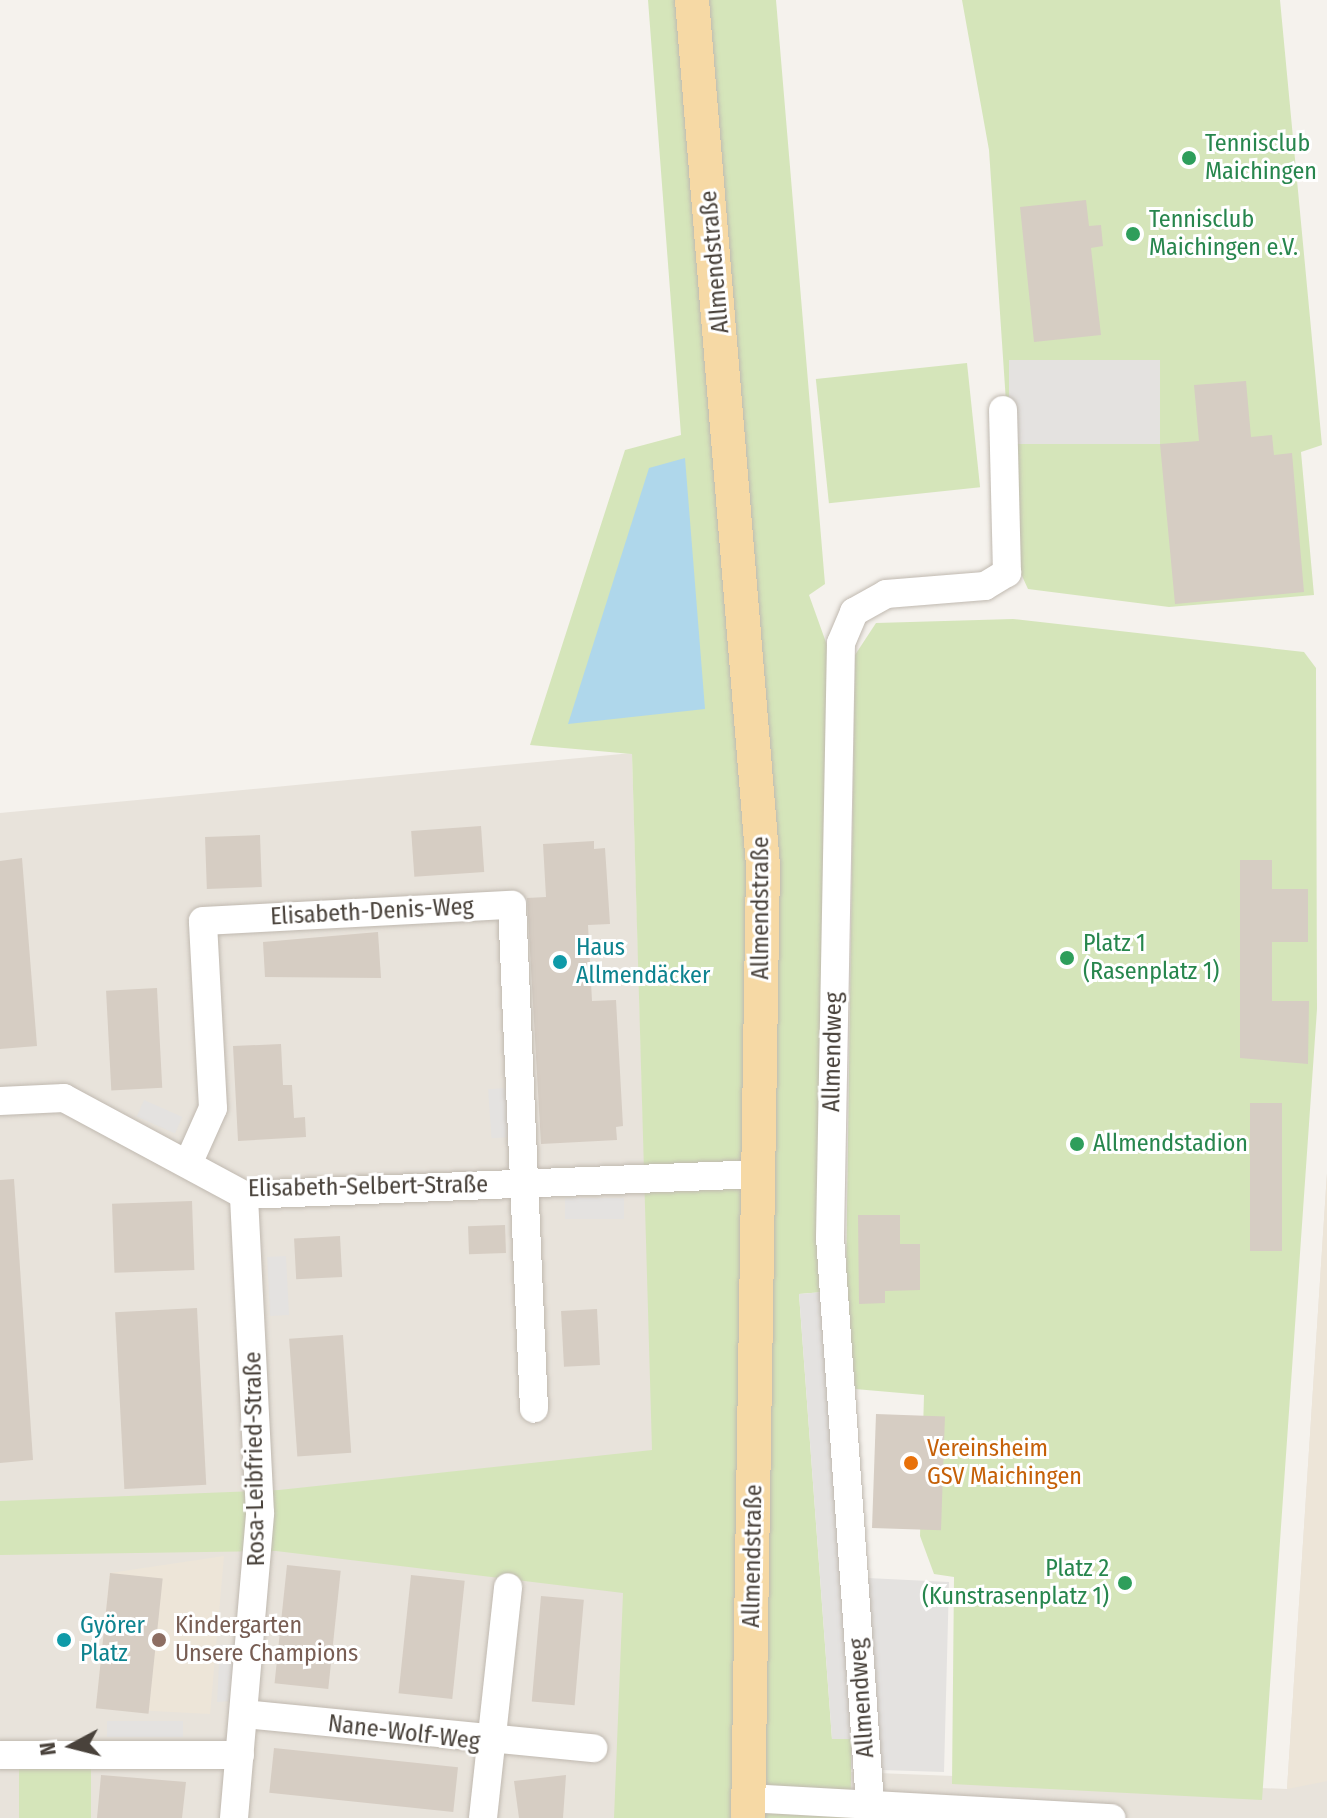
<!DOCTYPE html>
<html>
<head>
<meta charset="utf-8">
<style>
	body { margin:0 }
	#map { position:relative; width:1327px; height:1818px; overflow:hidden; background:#f5f2ed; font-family:"Fira Sans Condensed",sans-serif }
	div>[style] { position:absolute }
	.residential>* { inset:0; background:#e8e3db }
	.education>* { inset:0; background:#ede5d8 }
	.green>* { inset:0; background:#d5e5ba; transform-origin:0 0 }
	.parking>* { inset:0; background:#e4e2e0; transform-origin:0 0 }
	.water>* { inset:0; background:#afd7eb }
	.building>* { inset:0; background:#d6cdc3; transform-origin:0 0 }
	.roads { filter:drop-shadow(0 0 2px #c0b9b0) drop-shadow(0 0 2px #c0b9b0) }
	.minor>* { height:28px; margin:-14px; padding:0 14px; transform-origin:14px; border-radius:14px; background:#fff }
	.major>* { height:34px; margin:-17px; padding:0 17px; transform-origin:17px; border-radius:17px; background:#f6d9a5 }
	.dots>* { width:22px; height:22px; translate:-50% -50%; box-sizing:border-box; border:4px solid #fff; border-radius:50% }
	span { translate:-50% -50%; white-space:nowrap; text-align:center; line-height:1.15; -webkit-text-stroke:6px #fff; paint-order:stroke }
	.leisure-label { font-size:24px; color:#27864d }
	.left { translate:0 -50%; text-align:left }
	.right { translate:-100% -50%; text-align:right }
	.street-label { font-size:24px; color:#49423b }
	.culture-label { font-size:24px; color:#0d838f }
	.food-label { font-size:24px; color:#c56008 }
	.education-label { font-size:24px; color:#785e54 }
	.north { position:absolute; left:32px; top:1706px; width:80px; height:80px; -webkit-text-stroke:6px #fff; paint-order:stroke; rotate:263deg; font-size:22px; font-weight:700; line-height:32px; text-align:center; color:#49423b }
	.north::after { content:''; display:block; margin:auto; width:28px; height:36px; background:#49423b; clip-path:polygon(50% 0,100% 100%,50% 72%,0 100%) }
</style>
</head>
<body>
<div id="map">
	<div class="residential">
		<div style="clip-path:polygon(632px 753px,653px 1450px,624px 1763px,1287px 1789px,1327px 1173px,1327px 1818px,0 1818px,0 813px)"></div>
	</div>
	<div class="education">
		<div style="clip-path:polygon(1327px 1173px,1327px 1781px,1287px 1789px)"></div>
		<div style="clip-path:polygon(224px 1556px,210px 1714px,96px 1708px,110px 1573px)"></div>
	</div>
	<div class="green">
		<div style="clip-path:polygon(648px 0,776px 0,825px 584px,809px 595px,833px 662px,823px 1292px,799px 1294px,832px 1739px,852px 1739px,850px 1818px,614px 1818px,623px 1593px,276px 1551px,0 1555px,0 1501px,279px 1490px,652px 1450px,632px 754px,530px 745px,625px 450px,681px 435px)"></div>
		<div style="clip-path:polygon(962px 0,1280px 0,1322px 445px,1301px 452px,1314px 595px,1169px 607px,1028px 589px,1017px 565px,989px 150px)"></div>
		<div style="left:967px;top:363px;width:125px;height:152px;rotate:84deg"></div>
		<div style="clip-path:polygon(1013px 619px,1304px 652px,1316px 668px,1317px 1009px,1262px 1800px,952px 1784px,954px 1577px,934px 1574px,920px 1536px,924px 1395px,855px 1389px,846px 1279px,855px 655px,876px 623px)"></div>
		<div style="left:19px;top:1769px;width:72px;height:49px"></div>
	</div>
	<div class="parking">
		<div style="left:1160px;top:360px;width:84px;height:151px;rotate:90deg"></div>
		<div style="left:507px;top:1088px;width:49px;height:19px;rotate:86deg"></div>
		<div style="left:144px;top:1100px;width:42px;height:18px;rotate:24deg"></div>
		<div style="left:624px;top:1198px;width:21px;height:59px;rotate:90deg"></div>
		<div style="left:286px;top:1256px;width:59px;height:19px;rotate:87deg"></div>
		<div style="clip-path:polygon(823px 1292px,847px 1577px,949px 1582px,944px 1772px,851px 1769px,852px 1739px,832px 1739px,799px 1294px)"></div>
		<div style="clip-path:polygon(237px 1644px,232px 1701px,217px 1702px,220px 1645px)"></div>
		<div style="left:183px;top:1721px;width:16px;height:76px;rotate:90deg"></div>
	</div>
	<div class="water">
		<div style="clip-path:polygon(685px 458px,705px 709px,568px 724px,649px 468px)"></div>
	</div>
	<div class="building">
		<div style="clip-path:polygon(1086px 200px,1089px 226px,1101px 225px,1103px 246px,1091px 248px,1101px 335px,1034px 342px,1020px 207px)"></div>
		<div style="clip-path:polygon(1246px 381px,1251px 437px,1272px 435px,1274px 455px,1292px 453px,1304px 592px,1175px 604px,1160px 444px,1199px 441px,1194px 385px)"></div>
		<div style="left:481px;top:826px;width:46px;height:70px;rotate:86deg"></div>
		<div style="left:260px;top:835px;width:52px;height:55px;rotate:88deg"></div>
		<div style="clip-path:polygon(594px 841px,594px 849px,605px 848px,610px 924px,588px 925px,592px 1001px,616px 1000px,623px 1126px,616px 1127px,617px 1140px,541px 1144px,527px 898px,546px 897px,543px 844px)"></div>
		<div style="clip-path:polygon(22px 858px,37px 1046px,0 1049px,0 861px)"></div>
		<div style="clip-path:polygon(1240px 860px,1272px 860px,1272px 889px,1308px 889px,1308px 942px,1272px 942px,1272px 1001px,1309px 1001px,1308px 1064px,1240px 1058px)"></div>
		<div style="clip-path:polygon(378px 932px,381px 978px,265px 977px,263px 942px)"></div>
		<div style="left:157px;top:988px;width:100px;height:51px;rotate:87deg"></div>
		<div style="clip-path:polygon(281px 1044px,283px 1085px,292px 1085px,294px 1118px,305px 1117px,306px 1137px,238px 1141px,233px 1046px)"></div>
		<div style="left:1250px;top:1103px;width:32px;height:148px"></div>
		<div style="clip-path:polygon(14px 1179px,33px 1460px,0 1463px,0 1180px)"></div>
		<div style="left:192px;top:1201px;width:69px;height:80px;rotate:88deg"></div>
		<div style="clip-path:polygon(858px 1215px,900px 1215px,900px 1244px,920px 1244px,920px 1290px,885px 1291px,885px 1303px,859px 1304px)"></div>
		<div style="left:505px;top:1225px;width:28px;height:37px;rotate:88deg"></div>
		<div style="left:340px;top:1236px;width:41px;height:46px;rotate:87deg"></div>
		<div style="left:197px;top:1308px;width:177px;height:82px;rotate:87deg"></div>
		<div style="left:597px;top:1309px;width:56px;height:36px;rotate:87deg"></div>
		<div style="left:343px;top:1335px;width:118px;height:54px;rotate:86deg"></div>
		<div style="left:876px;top:1414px;width:69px;height:114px;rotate:2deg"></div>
		<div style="left:287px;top:1565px;width:54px;height:119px;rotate:6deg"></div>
		<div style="left:110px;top:1573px;width:53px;height:136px;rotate:6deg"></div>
		<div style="left:411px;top:1575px;width:54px;height:119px;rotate:6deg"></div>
		<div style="left:541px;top:1596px;width:43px;height:106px;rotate:5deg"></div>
		<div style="left:274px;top:1748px;width:185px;height:45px;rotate:6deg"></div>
		<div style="clip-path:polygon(101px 1775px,186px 1782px,182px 1818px,97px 1818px)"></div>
		<div style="clip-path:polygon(566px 1775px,563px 1818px,519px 1818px,514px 1781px)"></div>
	</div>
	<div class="roads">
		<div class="minor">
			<div style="left:0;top:1101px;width:64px;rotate:-2.7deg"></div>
			<div style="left:64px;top:1098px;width:204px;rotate:28.3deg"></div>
			<div style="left:244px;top:1195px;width:516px;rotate:-2.33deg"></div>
			<div style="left:188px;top:1164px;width:61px;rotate:-65.9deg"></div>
			<div style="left:213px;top:1108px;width:187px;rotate:-93.1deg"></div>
			<div style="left:203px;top:921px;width:309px;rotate:-3deg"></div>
			<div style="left:512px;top:905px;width:504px;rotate:87.5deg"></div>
			<div style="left:244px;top:1714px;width:351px;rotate:5.6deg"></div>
			<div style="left:0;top:1755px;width:240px"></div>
			<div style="left:748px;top:1798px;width:364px;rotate:3.2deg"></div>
			<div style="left:234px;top:1818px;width:306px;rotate:-85.1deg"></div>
			<div style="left:260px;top:1513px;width:318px;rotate:-92.9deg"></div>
			<div style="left:483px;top:1818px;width:232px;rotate:-83.8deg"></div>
			<div style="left:871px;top:1818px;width:582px;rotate:-94.04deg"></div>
			<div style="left:830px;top:1237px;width:594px;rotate:-88.94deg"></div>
			<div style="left:841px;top:643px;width:34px;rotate:-67deg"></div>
			<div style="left:854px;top:612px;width:37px;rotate:-29deg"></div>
			<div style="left:886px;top:594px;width:99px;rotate:-4.6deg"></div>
			<div style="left:985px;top:586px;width:26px;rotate:-31deg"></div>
			<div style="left:1007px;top:573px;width:163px;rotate:-91.4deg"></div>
		</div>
		<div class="major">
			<div style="left:692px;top:0;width:869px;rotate:85.31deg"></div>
			<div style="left:763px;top:866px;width:952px;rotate:90.9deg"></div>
		</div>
	</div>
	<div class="dots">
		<div style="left:1189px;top:158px;background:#2e9e5b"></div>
		<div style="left:1133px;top:234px;background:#2e9e5b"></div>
		<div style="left:1067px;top:958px;background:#2e9e5b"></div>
		<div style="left:560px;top:962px;background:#0f9aa8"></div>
		<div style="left:1077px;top:1144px;background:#2e9e5b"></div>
		<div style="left:911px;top:1463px;background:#e8710a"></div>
		<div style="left:1125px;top:1583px;background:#2e9e5b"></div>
		<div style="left:64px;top:1640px;background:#0f9aa8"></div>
		<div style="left:159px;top:1640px;background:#8d6e63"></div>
	</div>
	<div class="leisure-label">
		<span class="left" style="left:1205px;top:158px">Tennisclub<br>Maichingen</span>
		<span class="left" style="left:1149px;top:234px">Tennisclub<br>Maichingen e.V.</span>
		<span class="left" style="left:1083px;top:958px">Platz 1<br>(Rasenplatz 1)</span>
		<span class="left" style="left:1093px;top:1144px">Allmendstadion</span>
		<span class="right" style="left:1109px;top:1583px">Platz 2<br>(Kunstrasenplatz 1)</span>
	</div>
	<div class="street-label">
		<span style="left:715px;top:262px;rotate:-95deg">Allmendstraße</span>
		<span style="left:761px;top:908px;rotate:-90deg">Allmendstraße</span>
		<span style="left:372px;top:912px;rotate:-3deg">Elisabeth-Denis-Weg</span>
		<span style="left:833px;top:1052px;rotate:-89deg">Allmendweg</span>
		<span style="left:368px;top:1187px;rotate:-1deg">Elisabeth-Selbert-Straße</span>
		<span style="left:255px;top:1459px;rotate:-91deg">Rosa-Leibfried-Straße</span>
		<span style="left:753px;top:1556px;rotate:-89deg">Allmendstraße</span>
		<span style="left:862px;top:1698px;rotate:-94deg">Allmendweg</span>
		<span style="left:404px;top:1733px;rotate:7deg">Nane-Wolf-Weg</span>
	</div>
	<div class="culture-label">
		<span class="left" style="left:576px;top:962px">Haus<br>Allmendäcker</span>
		<span class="left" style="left:80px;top:1640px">Györer<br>Platz</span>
	</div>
	<div class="food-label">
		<span class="left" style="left:927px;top:1463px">Vereinsheim<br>GSV Maichingen</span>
	</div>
	<div class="education-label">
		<span class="left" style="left:175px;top:1640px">Kindergarten<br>Unsere Champions</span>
	</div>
	<div class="north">N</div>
</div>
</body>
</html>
